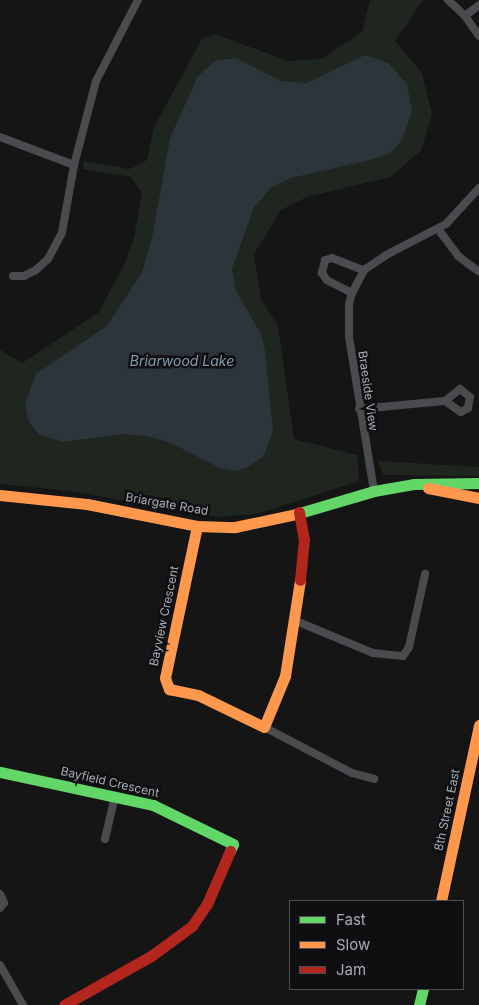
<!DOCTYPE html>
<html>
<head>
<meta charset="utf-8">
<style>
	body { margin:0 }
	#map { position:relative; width:479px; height:1005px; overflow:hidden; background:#151515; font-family:Inter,sans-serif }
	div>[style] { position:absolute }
	.green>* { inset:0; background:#1f251f }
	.water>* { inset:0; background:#2c353a }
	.street>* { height:8px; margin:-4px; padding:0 4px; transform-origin:4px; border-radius:4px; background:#4a4b4e }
	.fast>* { height:11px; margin:-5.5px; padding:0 5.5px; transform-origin:5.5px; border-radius:5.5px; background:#63d668 }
	.slow>* { height:11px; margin:-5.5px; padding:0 5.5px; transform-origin:5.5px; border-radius:5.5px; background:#ff974d }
	.jam>* { height:11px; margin:-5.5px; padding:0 5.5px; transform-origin:5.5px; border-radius:5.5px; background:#b3261e }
	span { translate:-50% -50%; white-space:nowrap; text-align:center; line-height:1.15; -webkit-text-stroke:5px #0f0f11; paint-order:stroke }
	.street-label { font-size:12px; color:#a7acb5 }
	.water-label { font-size:14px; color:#809cae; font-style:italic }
	.legend { position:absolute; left:289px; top:900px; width:175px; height:90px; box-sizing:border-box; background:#0f0f11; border:1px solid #4c4e53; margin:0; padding:6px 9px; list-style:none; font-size:15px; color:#a7acb5 }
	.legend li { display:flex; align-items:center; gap:10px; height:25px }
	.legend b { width:25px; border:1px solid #4c4e53 }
</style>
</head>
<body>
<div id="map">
	<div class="green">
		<div style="clip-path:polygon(370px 0,423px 0,395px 41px,422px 73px,432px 114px,421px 151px,390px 177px,307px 197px,281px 210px,254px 254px,261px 299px,278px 326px,294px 439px,357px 455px,359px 475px,357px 482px,256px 514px,217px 517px,70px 491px,0 484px,0 350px,22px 363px,98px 313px,125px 263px,134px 237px,142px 193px,131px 177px,83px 169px,84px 161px,130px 169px,147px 160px,154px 127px,202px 39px,215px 34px,288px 61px,321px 59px,362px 32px)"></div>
		<div style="clip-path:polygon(378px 461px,479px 467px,479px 476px,383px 475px)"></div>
	</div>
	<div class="water">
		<div style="clip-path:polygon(365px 55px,388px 63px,407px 84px,412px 111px,402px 140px,390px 153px,374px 159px,291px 178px,272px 187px,254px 207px,232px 269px,235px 289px,262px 336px,265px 351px,273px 431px,263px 457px,246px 468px,236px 471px,220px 468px,169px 442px,145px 436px,123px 434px,63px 442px,39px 434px,29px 422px,25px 403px,36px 374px,107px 326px,142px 272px,152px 238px,170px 138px,198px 76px,215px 61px,236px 58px,281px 81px,307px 83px)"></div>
	</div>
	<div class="street">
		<div style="left:448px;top:0;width:23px;rotate:43deg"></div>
		<div style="left:465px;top:16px;width:24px;rotate:55deg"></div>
		<div style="left:465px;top:16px;width:18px;rotate:-38deg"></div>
		<div style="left:0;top:137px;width:79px;rotate:20.7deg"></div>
		<div style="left:74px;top:165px;width:87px;rotate:-75.3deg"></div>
		<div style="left:96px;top:81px;width:91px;rotate:-62.6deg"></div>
		<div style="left:438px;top:229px;width:34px;rotate:53deg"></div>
		<div style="left:458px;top:256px;width:26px;rotate:37deg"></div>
		<div style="left:13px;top:276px;width:11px"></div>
		<div style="left:24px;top:276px;width:13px;rotate:-27deg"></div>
		<div style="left:36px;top:270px;width:16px;rotate:-43deg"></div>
		<div style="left:48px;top:259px;width:30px;rotate:-62deg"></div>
		<div style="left:62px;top:233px;width:69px;rotate:-80deg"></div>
		<div style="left:352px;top:293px;width:28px;rotate:-153deg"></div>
		<div style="left:327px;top:280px;width:9px;rotate:-126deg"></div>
		<div style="left:322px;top:273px;width:13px;rotate:-77deg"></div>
		<div style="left:325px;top:260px;width:7px;rotate:-16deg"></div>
		<div style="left:332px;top:258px;width:34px;rotate:21deg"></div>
		<div style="left:359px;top:409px;width:86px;rotate:-5.3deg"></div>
		<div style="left:445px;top:401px;width:19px;rotate:35deg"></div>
		<div style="left:461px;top:412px;width:8px;rotate:-30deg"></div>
		<div style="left:468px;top:408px;width:11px;rotate:-80deg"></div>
		<div style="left:470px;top:397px;width:13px;rotate:-141deg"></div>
		<div style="left:460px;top:389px;width:19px;rotate:141deg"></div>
		<div style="left:374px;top:491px;width:157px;rotate:-99.2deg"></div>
		<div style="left:349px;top:336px;width:32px;rotate:-90deg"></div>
		<div style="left:349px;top:304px;width:11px;rotate:-75deg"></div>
		<div style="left:352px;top:293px;width:26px;rotate:-62deg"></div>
		<div style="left:364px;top:270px;width:27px;rotate:-34deg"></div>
		<div style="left:386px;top:255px;width:68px;rotate:-27.3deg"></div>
		<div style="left:446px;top:224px;width:49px;rotate:-47.5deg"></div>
		<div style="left:296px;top:621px;width:83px;rotate:22.6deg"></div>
		<div style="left:373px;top:653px;width:30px;rotate:6deg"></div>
		<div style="left:403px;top:656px;width:11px;rotate:-56deg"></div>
		<div style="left:409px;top:647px;width:75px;rotate:-77.6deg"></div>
		<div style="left:264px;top:727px;width:99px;rotate:27.6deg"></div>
		<div style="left:352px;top:773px;width:23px;rotate:15deg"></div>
		<div style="left:105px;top:839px;width:44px;rotate:-76.9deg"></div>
		<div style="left:0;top:894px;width:10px;rotate:66deg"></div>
		<div style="left:4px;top:903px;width:6px;rotate:129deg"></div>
		<div style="left:0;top:965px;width:46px;rotate:60.1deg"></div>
	</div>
	<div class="fast">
		<div style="left:296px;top:514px;width:81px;rotate:-16.4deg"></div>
		<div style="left:374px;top:491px;width:41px;rotate:-9.9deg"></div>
		<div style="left:414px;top:484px;width:65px;rotate:-0.9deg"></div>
		<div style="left:0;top:772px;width:157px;rotate:12.2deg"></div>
		<div style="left:153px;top:805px;width:89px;rotate:26deg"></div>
		<div style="left:233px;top:844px;width:8px;rotate:113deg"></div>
		<div style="left:419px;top:1005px;width:16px;rotate:-76deg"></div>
	</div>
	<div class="slow">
		<div style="left:428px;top:488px;width:52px;rotate:11.1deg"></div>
		<div style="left:0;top:495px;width:87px;rotate:5.9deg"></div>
		<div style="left:87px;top:504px;width:112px;rotate:11.3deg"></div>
		<div style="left:197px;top:526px;width:38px;rotate:2deg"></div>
		<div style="left:235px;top:527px;width:62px;rotate:-12deg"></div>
		<div style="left:197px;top:526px;width:155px;rotate:101.9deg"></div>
		<div style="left:165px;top:678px;width:12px;rotate:70deg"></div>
		<div style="left:169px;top:689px;width:30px;rotate:12deg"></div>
		<div style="left:198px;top:695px;width:73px;rotate:25.9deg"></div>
		<div style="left:264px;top:727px;width:55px;rotate:-67.6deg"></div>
		<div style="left:285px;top:676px;width:97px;rotate:-81.1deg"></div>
		<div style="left:441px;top:901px;width:180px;rotate:-77.8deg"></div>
	</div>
	<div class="jam">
		<div style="left:299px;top:512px;width:27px;rotate:80deg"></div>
		<div style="left:304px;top:539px;width:41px;rotate:95.6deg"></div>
		<div style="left:64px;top:1005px;width:100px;rotate:-29.4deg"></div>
		<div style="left:151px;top:956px;width:51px;rotate:-36.2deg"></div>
		<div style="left:192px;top:926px;width:27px;rotate:-56deg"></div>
		<div style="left:207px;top:904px;width:58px;rotate:-66.5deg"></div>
	</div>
	<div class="street-label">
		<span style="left:368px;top:391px;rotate:82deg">Braeside View</span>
		<span style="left:167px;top:504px;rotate:10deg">Briargate Road</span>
		<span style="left:164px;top:616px;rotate:-78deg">Bayview Crescent</span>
		<span style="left:110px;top:782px;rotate:13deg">Bayfield Crescent</span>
		<span style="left:447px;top:810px;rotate:-78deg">8th Street East</span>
	</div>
	<div class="water-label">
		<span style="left:182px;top:361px">Briarwood Lake</span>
	</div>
	<ul class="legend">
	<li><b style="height:6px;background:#63d668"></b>Fast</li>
	<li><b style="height:6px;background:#ff974d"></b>Slow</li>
	<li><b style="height:6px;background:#b3261e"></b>Jam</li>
	</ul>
</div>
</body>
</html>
